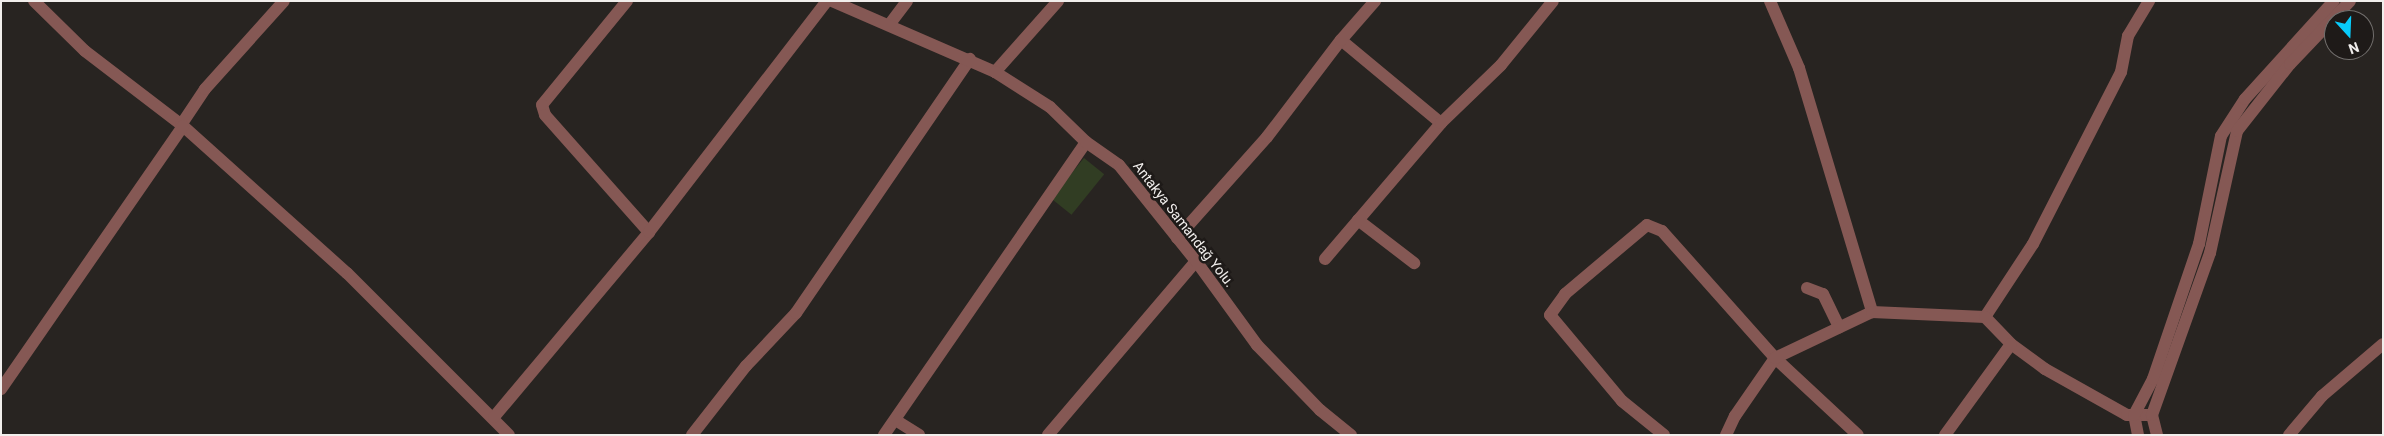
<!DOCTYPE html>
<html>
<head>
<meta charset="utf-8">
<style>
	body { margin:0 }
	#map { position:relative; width:2384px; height:436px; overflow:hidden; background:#282421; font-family:Roboto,sans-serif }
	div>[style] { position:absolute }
	.green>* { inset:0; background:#313d23; transform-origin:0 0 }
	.minor>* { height:12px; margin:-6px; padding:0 6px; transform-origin:6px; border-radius:6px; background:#855854 }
	.tertiary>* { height:12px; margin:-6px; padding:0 6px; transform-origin:6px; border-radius:6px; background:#855854 }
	span { translate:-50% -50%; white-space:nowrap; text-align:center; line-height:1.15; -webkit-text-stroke:5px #1e1a18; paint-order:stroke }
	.street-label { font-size:14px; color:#f1eeec }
	.frame { position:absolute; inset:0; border:2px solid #f1eeec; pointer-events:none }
	.north { position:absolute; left:2324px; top:10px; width:50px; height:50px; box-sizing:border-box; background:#1e1a18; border:1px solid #726f6d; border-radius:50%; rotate:160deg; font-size:14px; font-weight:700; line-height:20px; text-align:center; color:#f1eeec }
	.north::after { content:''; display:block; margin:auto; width:18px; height:22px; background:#08cbfa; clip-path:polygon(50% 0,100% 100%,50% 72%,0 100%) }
</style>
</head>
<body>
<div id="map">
	<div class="green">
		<div style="left:1084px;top:158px;width:26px;height:52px;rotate:39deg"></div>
	</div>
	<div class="minor">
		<div style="left:34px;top:1px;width:71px;rotate:44.4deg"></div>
		<div style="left:85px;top:51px;width:123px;rotate:37.4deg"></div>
		<div style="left:183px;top:126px;width:220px;rotate:41.9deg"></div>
		<div style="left:347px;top:273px;width:229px;rotate:45deg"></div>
		<div style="left:627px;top:1px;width:134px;rotate:129.3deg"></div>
		<div style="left:542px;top:105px;width:10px;rotate:73deg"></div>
		<div style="left:545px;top:115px;width:157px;rotate:48.4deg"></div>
		<div style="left:1770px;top:1px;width:73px;rotate:66.6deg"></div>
		<div style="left:1799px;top:68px;width:255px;rotate:73.3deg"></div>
		<div style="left:889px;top:25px;width:30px;rotate:-53deg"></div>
		<div style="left:1341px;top:40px;width:130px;rotate:39.7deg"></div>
		<div style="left:995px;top:72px;width:95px;rotate:-48.4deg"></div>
		<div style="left:181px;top:125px;width:43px;rotate:-56.3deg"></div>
		<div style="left:205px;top:89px;width:118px;rotate:-48.1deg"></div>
		<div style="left:1358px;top:220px;width:71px;rotate:37.5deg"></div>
		<div style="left:1177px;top:238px;width:135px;rotate:-48.3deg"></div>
		<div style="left:1267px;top:137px;width:122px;rotate:-52.7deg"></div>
		<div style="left:1341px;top:40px;width:52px;rotate:-48.9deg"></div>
		<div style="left:1325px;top:259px;width:179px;rotate:-49.5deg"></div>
		<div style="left:1441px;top:123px;width:83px;rotate:-44deg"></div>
		<div style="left:1501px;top:65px;width:82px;rotate:-50.9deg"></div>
		<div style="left:1807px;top:288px;width:17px;rotate:21deg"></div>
		<div style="left:1823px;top:294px;width:37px;rotate:64deg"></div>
		<div style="left:1985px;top:317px;width:87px;rotate:-56.7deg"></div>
		<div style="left:2033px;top:244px;width:193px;rotate:-62.9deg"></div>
		<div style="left:2121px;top:72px;width:37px;rotate:-79deg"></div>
		<div style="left:2128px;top:36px;width:41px;rotate:-59deg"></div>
		<div style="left:1px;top:389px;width:320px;rotate:-55.3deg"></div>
		<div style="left:494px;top:417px;width:241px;rotate:-50deg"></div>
		<div style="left:649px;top:232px;width:292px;rotate:-52.4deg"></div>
		<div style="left:897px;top:421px;width:26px;rotate:32deg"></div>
		<div style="left:692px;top:435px;width:88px;rotate:-52deg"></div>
		<div style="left:746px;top:366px;width:73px;rotate:-46.7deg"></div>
		<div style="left:796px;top:313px;width:308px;rotate:-55.6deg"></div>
		<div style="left:884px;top:435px;width:356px;rotate:-55.4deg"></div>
		<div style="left:1048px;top:435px;width:228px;rotate:-49.6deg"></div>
		<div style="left:1664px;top:435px;width:54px;rotate:-141deg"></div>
		<div style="left:1622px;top:401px;width:112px;rotate:-129.9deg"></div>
		<div style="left:1550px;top:315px;width:26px;rotate:-54deg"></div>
		<div style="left:1565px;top:294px;width:107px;rotate:-40.1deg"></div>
		<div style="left:1647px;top:225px;width:16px;rotate:22deg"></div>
		<div style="left:1662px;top:231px;width:170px;rotate:48.3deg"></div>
		<div style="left:1775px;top:358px;width:113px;rotate:42.9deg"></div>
		<div style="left:1726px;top:435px;width:21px;rotate:-65deg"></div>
		<div style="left:1735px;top:416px;width:70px;rotate:-55.4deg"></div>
		<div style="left:1775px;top:358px;width:107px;rotate:-25.4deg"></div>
		<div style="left:1872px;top:312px;width:113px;rotate:2.5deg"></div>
		<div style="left:1985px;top:317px;width:37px;rotate:46deg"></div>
		<div style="left:2011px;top:344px;width:42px;rotate:36.3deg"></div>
		<div style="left:2045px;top:369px;width:94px;rotate:29.3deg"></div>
		<div style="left:2127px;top:415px;width:25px"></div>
		<div style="left:1945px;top:435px;width:112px;rotate:-54deg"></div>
		<div style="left:2138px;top:435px;width:20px;rotate:-101deg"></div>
		<div style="left:2134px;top:415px;width:41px;rotate:-62.2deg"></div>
		<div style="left:2153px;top:379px;width:143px;rotate:-71.2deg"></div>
		<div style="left:2199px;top:244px;width:110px;rotate:-78.5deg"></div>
		<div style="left:2221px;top:136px;width:44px;rotate:-57deg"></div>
		<div style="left:2245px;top:99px;width:132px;rotate:-47.8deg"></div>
		<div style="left:2157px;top:435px;width:21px;rotate:-104deg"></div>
		<div style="left:2152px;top:415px;width:172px;rotate:-70.3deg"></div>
		<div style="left:2210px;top:253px;width:125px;rotate:-77.5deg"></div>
		<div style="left:2237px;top:131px;width:85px;rotate:-51.7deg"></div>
		<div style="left:2290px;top:64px;width:87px;rotate:-46.4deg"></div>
		<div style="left:2289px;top:435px;width:51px;rotate:-49.8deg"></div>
		<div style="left:2322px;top:396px;width:80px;rotate:-40.4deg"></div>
	</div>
	<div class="tertiary">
		<div style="left:832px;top:1px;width:178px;rotate:23.5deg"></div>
		<div style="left:995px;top:72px;width:65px;rotate:32.5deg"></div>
		<div style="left:1050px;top:107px;width:50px;rotate:44.2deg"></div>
		<div style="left:1086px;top:142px;width:40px;rotate:34.9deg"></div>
		<div style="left:1119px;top:165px;width:123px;rotate:51.3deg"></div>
		<div style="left:1196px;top:261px;width:104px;rotate:54deg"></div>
		<div style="left:1257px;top:345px;width:91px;rotate:45.9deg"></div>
		<div style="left:1320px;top:410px;width:40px;rotate:39deg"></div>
	</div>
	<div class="street-label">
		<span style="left:1184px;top:224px;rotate:52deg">Antakya Samandağ Yolu.</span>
	</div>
	<div class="frame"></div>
	<div class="north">N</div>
</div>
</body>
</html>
